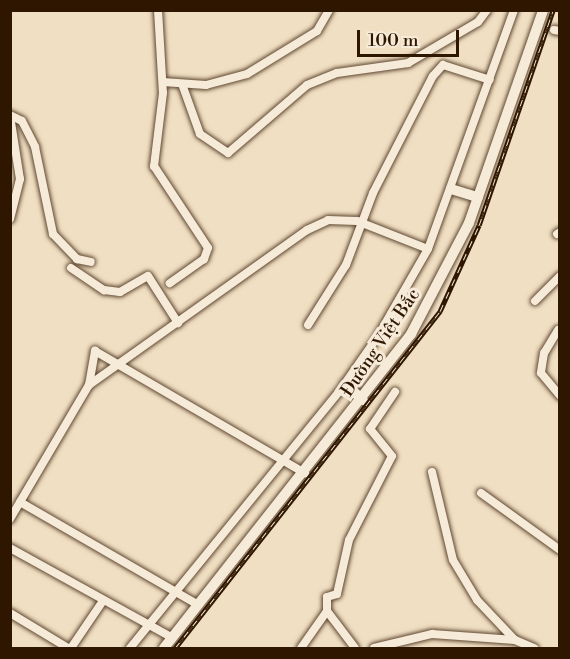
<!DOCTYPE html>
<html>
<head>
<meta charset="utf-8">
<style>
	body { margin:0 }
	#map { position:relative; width:570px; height:659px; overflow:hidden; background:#f1dfc3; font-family:"Libre Bodoni",serif }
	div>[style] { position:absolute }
	.roads { filter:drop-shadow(0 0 2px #5f4831) drop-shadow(0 0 2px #5f4831) }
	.street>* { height:8px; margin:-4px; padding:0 4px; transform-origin:4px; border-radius:4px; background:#f6ead8 }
	.secondary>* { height:10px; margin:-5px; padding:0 5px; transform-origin:5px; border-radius:5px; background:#f6ead8 }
	.rail>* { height:4.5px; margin-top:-2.25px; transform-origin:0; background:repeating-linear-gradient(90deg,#f6ead8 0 7px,#2e1600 0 14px); box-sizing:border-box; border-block:2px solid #2e1600 }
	span { translate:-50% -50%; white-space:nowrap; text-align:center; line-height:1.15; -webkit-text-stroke:6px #f6ead8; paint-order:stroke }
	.street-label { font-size:18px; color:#2e1600 }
	.frame { position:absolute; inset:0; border:12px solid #2e1600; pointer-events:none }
	.scale { position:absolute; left:357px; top:30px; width:102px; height:27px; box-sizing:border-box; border:3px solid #2e1600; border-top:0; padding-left:8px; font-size:18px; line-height:21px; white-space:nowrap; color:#2e1600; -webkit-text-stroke:4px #f6ead8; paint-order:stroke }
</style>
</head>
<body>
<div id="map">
	<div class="roads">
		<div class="street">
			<div style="left:158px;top:10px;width:83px;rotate:86.6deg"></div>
			<div style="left:163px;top:93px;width:74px;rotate:97deg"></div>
			<div style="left:154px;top:166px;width:98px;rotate:56.6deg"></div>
			<div style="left:208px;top:248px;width:12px;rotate:110deg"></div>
			<div style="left:204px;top:259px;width:42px;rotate:144.8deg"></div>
			<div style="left:554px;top:30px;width:6px;rotate:9deg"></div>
			<div style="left:163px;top:82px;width:43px;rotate:4deg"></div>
			<div style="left:206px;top:85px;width:42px;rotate:-15deg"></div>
			<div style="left:247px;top:74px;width:82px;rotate:-31.6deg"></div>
			<div style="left:317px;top:31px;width:24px;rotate:-60deg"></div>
			<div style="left:182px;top:84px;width:53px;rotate:70.2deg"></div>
			<div style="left:200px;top:134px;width:34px;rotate:34deg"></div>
			<div style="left:228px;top:153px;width:104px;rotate:-40.7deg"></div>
			<div style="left:307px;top:85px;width:32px;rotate:-22deg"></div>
			<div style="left:337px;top:73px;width:72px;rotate:-8deg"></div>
			<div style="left:408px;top:63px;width:81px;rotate:-30.4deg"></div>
			<div style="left:478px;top:22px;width:15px;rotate:-53deg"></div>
			<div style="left:10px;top:115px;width:13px;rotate:27deg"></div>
			<div style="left:22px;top:121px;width:29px;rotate:63deg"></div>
			<div style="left:35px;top:147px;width:89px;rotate:78.3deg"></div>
			<div style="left:53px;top:234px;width:35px;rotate:46deg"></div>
			<div style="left:77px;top:259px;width:14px;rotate:12deg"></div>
			<div style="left:10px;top:116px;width:64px;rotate:81deg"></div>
			<div style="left:20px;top:179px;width:41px;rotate:104deg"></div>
			<div style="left:557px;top:234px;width:4px;rotate:-34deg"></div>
			<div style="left:71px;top:268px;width:40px;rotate:34deg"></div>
			<div style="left:104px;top:290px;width:16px;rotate:7deg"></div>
			<div style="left:120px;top:292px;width:32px;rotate:-30deg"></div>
			<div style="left:148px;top:276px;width:56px;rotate:57.4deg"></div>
			<div style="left:535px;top:301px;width:35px;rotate:-45deg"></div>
			<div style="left:308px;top:325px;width:71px;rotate:-57.7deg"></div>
			<div style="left:346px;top:265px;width:77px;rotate:-69.4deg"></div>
			<div style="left:373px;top:193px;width:131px;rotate:-62.9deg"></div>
			<div style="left:433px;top:76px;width:15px;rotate:-48deg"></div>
			<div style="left:443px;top:65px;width:49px;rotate:17.7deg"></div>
			<div style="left:558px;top:330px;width:27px;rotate:121deg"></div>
			<div style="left:544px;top:353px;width:20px;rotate:99deg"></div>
			<div style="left:541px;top:373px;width:30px;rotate:50deg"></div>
			<div style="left:89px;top:385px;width:35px;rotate:-80deg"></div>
			<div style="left:95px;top:351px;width:243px;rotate:30.2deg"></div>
			<div style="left:432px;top:472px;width:90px;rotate:76.6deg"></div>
			<div style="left:453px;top:560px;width:47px;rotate:59deg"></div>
			<div style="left:477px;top:600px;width:55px;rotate:46.5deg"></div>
			<div style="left:481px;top:493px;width:97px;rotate:35.8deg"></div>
			<div style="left:20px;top:502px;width:204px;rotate:30deg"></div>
			<div style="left:10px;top:519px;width:156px;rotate:-59.5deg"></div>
			<div style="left:89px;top:385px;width:267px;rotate:-35.4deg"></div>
			<div style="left:307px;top:230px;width:23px;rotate:-25deg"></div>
			<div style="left:328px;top:220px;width:29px;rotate:2deg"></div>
			<div style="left:357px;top:221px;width:76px;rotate:21.5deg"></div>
			<div style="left:10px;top:548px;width:186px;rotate:28.9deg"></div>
			<div style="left:327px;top:611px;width:46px;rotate:52.9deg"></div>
			<div style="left:10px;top:613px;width:68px;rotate:31.1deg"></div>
			<div style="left:71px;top:648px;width:57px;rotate:-55.8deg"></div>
			<div style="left:130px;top:648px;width:330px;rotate:-50.8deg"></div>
			<div style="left:339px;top:392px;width:68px;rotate:-55.1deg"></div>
			<div style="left:378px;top:336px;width:100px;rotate:-60.1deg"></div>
			<div style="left:428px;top:249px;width:254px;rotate:-70.2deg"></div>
			<div style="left:301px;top:648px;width:45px;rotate:-54.9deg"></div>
			<div style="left:327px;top:611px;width:14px;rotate:-90deg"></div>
			<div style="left:327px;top:597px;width:10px;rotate:-17deg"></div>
			<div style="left:337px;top:594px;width:55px;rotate:-77.5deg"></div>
			<div style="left:349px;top:540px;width:94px;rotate:-62.9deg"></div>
			<div style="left:392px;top:456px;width:35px;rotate:-129deg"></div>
			<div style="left:370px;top:429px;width:45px;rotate:-56deg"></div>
			<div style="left:374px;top:648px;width:60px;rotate:-13.6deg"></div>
			<div style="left:432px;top:634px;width:83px;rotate:4.1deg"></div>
			<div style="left:515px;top:640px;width:21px;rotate:23deg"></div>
		</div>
		<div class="secondary">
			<div style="left:451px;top:189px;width:28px;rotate:17deg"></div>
			<div style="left:345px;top:384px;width:24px;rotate:42deg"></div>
			<div style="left:164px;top:648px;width:400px;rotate:-51.8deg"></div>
			<div style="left:411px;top:334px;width:125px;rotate:-62.4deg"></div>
			<div style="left:469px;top:223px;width:225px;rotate:-70.8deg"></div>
		</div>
	</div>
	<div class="rail">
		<div style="left:175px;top:648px;width:429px;rotate:-51.8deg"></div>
		<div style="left:440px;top:311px;width:94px;rotate:-65.6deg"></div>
		<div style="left:479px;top:225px;width:227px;rotate:-71deg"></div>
	</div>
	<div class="street-label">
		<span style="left:381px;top:343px;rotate:-56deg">Đường Việt Bắc</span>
	</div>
	<div class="frame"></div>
	<div class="scale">100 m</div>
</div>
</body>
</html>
